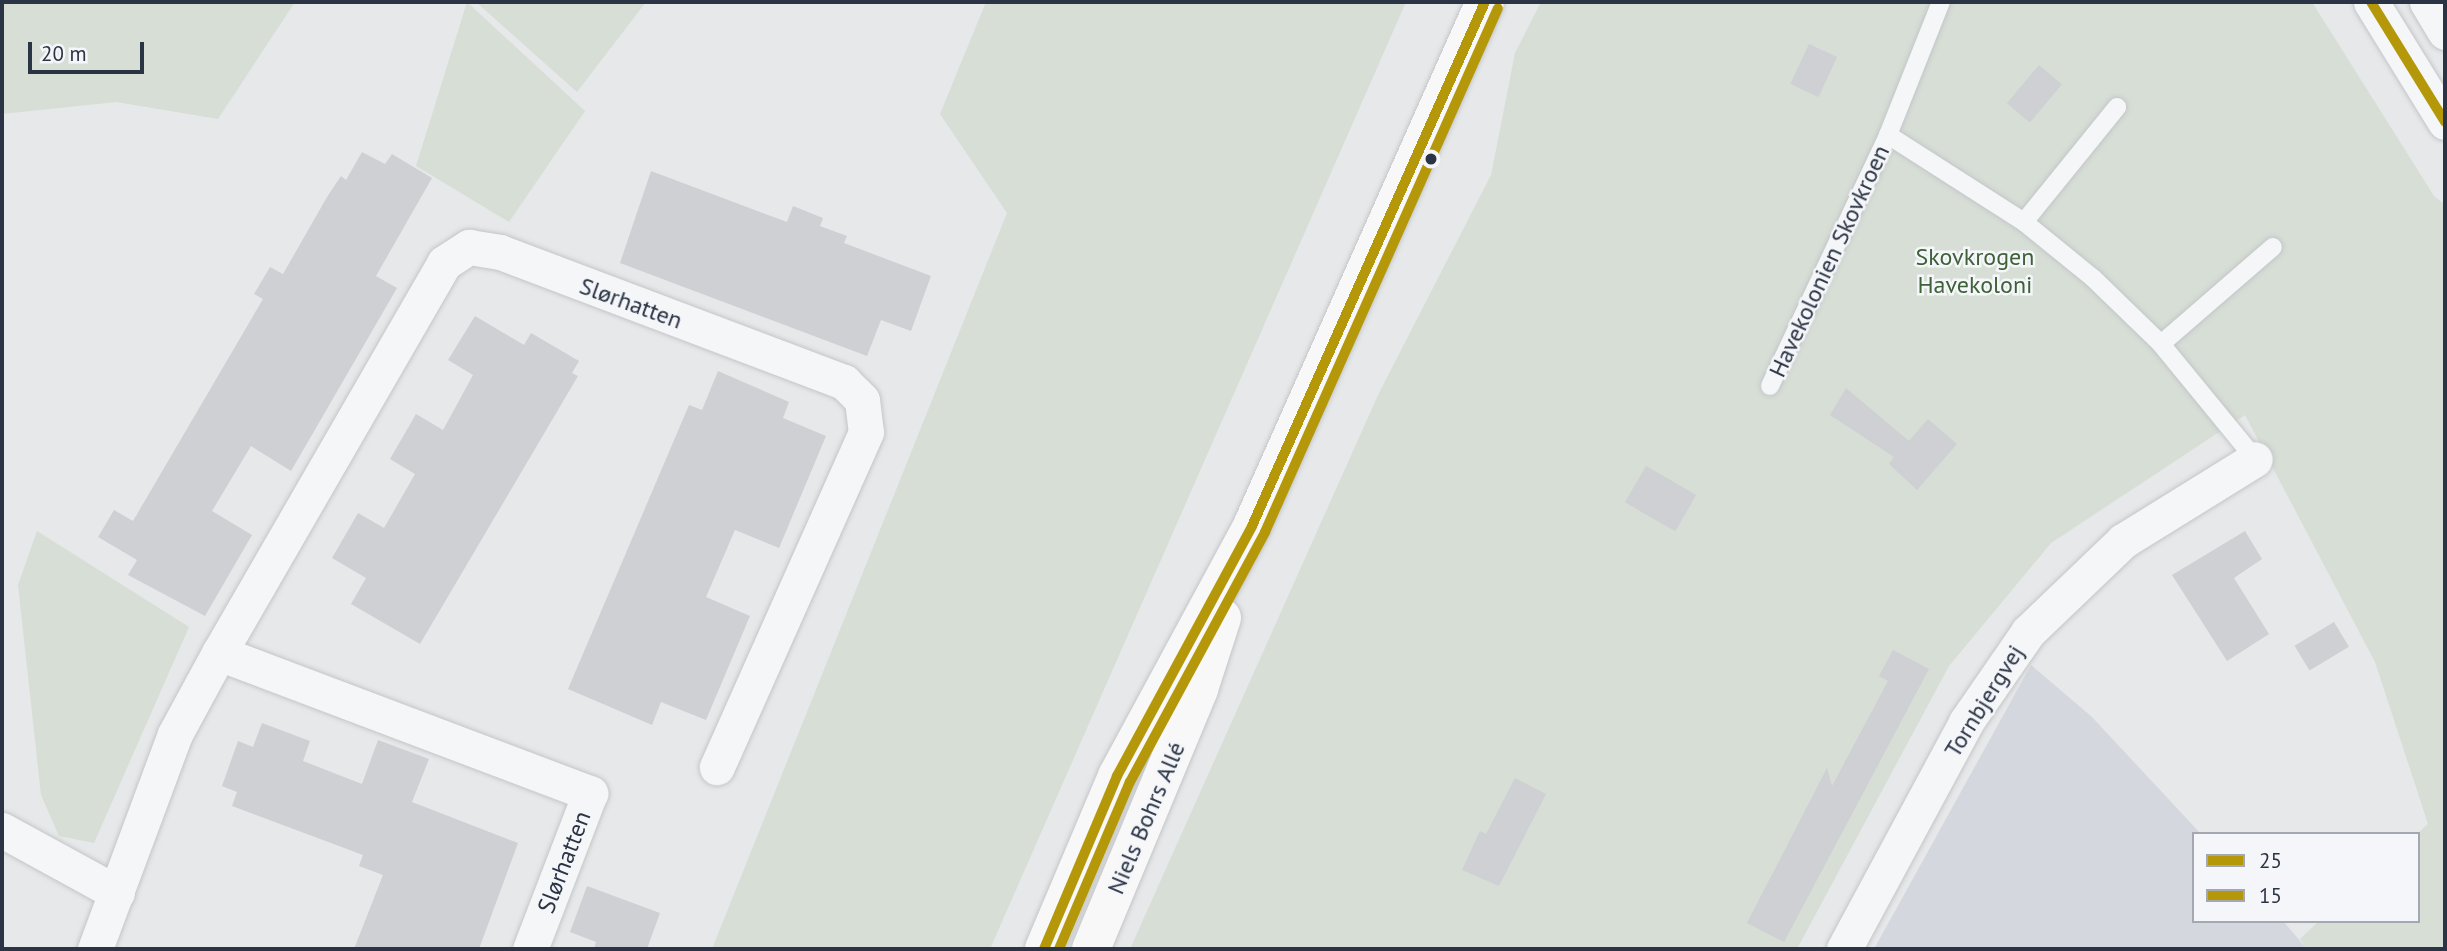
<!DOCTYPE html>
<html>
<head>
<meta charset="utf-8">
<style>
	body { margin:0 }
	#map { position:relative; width:2447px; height:951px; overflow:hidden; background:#e6e8ea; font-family:"PT Sans",sans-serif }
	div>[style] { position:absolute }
	.built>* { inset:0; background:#d4d7dd }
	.green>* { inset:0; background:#d6ded6 }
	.building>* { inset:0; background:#ced0d3; transform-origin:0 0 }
	.roads { filter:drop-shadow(0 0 2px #c4c6c8) drop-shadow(0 0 2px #c4c6c8) }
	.lane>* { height:18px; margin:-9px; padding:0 9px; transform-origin:9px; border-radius:9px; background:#f5f6f7 }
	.street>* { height:35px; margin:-17.5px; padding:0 17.5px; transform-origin:17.5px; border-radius:17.5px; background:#f5f6f7 }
	.secondary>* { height:38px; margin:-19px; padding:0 19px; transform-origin:19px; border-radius:19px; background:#f8f8f8 }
	.bus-1>* { height:10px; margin:-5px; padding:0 5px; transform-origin:5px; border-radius:5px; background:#b4980a }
	.bus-2>* { height:10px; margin:-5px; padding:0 5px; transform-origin:5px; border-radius:5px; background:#b4980a }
	.dots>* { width:19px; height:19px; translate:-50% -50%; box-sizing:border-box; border:4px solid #f4f6f9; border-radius:50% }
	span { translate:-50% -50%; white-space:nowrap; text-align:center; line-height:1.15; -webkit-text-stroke:5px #f4f6f9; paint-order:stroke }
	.park-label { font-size:24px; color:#3f6138 }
	.street-label { font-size:24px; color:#2b3445 }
	.frame { position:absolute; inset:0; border:4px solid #2b3445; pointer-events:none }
	.legend { position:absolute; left:2192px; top:832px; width:228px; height:91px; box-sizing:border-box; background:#f4f6f9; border:2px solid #a4a8b1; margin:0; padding:9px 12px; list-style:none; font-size:21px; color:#2b3445 }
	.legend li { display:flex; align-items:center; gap:14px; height:35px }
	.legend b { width:35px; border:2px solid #a4a8b1 }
	.scale { position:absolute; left:28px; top:42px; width:116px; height:32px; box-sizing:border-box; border:4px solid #2b3445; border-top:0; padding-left:9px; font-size:21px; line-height:24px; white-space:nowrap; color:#2b3445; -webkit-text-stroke:5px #f4f6f9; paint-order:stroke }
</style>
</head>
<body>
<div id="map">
	<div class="built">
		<div style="clip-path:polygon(2031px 665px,2092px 717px,2201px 834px,2193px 834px,2193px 921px,2283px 921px,2307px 949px,1874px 949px)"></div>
	</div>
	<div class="green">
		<div style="clip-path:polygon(2px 2px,295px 2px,218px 119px,116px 102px,2px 114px)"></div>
		<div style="clip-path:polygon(467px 2px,585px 111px,509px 222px,416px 166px)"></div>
		<div style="clip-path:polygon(476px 2px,646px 2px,577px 92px)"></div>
		<div style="clip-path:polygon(986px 2px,1406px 2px,990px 949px,712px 949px,1007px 213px,940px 114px)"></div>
		<div style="clip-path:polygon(1541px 2px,2312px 2px,2434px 196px,2445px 205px,2445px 949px,2307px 949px,2300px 939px,2319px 921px,2417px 921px,2417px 834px,2428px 824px,2375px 662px,2245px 415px,2051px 543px,1949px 666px,1797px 949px,1130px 949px,1379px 393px,1491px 175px,1515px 53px)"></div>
		<div style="clip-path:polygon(37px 531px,189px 627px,94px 843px,59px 836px,41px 795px,18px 585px)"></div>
	</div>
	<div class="building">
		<div style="left:1809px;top:44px;width:31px;height:44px;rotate:25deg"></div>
		<div style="left:2039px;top:65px;width:30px;height:50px;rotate:40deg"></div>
		<div style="clip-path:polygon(362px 152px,385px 164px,392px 154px,432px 178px,376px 276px,397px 288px,291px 471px,251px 446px,212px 511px,252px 535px,205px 616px,128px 575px,137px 560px,98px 537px,114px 510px,133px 521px,263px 299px,254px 294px,270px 267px,283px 274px,327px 197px,341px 176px,346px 180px)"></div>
		<div style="clip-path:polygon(651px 171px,787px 222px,793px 206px,823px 218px,820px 226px,847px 236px,844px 243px,931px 276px,911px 331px,881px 320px,867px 356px,620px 263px)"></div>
		<div style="clip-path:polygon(475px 316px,524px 345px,531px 333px,579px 361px,572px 373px,578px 376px,420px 644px,351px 604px,366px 578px,332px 558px,358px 513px,384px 528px,415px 474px,390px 459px,416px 414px,443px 430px,473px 375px,448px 360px)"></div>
		<div style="clip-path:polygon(718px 371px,789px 402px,783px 418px,826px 436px,779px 548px,735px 530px,706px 597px,750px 616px,706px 720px,661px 702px,652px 725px,568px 689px,689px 405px,702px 410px)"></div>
		<div style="clip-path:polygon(1846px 388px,1909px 441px,1928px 419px,1957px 444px,1917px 490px,1889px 464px,1894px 457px,1830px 415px)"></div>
		<div style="left:1646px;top:466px;width:58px;height:42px;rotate:30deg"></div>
		<div style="clip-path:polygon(2245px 531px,2262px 559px,2234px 578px,2269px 634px,2227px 661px,2172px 575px)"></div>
		<div style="left:2334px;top:622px;width:29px;height:46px;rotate:59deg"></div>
		<div style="clip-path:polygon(1893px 650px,1929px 669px,1784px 942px,1747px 923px,1827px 768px,1832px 786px,1888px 681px,1879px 676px)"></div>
		<div style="clip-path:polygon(262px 723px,310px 741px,303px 761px,362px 784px,378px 740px,429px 759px,412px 802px,518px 843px,479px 949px,354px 949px,383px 875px,359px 866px,363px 855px,232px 806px,237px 792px,222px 786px,238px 741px,253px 747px)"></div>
		<div style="clip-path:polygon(1515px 778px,1546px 794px,1499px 886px,1462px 870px,1480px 831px,1486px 834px)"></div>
		<div style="clip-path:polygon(587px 886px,660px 913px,647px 949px,594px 949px,596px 942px,570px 932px)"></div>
	</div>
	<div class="roads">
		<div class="lane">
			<div style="left:1888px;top:135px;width:161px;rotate:32.6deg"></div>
			<div style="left:2024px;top:222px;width:89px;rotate:39.1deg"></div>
			<div style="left:2093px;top:278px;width:95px;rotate:44.1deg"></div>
			<div style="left:2161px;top:344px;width:149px;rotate:50.7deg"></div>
			<div style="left:2024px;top:222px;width:148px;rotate:-51deg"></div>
			<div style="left:2161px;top:344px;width:148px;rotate:-40.9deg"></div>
			<div style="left:1770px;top:386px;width:277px;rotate:-64.8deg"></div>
			<div style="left:1888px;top:135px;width:143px;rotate:-68.3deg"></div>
		</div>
		<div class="street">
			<div style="left:2371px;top:2px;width:141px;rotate:58.3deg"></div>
			<div style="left:2427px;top:2px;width:35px;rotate:59deg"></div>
			<div style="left:219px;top:653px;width:397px;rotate:20.7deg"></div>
			<div style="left:590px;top:793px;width:167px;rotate:111deg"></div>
			<div style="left:2px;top:830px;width:131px;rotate:28.7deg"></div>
			<div style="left:95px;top:949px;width:229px;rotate:-69.6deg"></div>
			<div style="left:175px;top:734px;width:92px;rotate:-61.5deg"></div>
			<div style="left:219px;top:653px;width:450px;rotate:-60deg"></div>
			<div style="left:444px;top:263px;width:30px;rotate:-33deg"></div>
			<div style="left:469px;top:247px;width:31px;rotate:9deg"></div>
			<div style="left:500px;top:252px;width:368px;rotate:20.7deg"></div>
			<div style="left:844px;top:382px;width:25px;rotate:45deg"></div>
			<div style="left:862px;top:400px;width:32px;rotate:83deg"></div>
			<div style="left:866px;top:432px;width:367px;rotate:114deg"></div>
			<div style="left:1844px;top:949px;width:258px;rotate:-61.7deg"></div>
			<div style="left:1966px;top:722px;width:109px;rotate:-55.4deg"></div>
			<div style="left:2028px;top:632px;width:132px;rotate:-43.8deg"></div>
			<div style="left:2123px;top:541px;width:155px;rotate:-31.8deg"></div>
		</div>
		<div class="secondary">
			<div style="left:1044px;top:949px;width:188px;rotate:-67.1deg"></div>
			<div style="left:1117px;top:776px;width:284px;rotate:-61.6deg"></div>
			<div style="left:1252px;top:526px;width:573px;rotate:-66.03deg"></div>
			<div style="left:1091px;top:949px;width:282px;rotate:-67.4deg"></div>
			<div style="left:1199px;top:689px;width:75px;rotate:-72.1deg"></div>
		</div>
	</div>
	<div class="bus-1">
		<div style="left:2371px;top:2px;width:141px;rotate:58.3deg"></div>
		<div style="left:1044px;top:949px;width:188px;rotate:-67.1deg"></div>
		<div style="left:1117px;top:776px;width:284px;rotate:-61.6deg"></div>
		<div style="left:1252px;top:526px;width:573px;rotate:-66.03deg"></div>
	</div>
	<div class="bus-2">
		<div style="left:1059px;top:949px;width:181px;rotate:-67deg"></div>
		<div style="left:1130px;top:782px;width:284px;rotate:-61.6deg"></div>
		<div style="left:1265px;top:532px;width:573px;rotate:-66.03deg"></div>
	</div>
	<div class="dots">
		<div style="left:1431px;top:159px;background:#2b3445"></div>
	</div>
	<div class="park-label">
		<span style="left:1975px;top:271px">Skovkrogen<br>Havekoloni</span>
	</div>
	<div class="street-label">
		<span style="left:1829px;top:261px;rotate:-65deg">Havekolonien Skovkroen</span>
		<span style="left:631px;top:303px;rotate:20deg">Slørhatten</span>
		<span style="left:1984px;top:701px;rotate:-58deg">Tornbjergvej</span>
		<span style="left:1146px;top:818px;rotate:-67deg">Niels Bohrs Allé</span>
		<span style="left:564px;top:862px;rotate:-69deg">Slørhatten</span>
	</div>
	<div class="frame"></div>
	<ul class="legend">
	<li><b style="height:9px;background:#b4980a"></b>25</li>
	<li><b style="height:9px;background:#b4980a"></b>15</li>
	</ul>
	<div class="scale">20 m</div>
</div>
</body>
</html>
